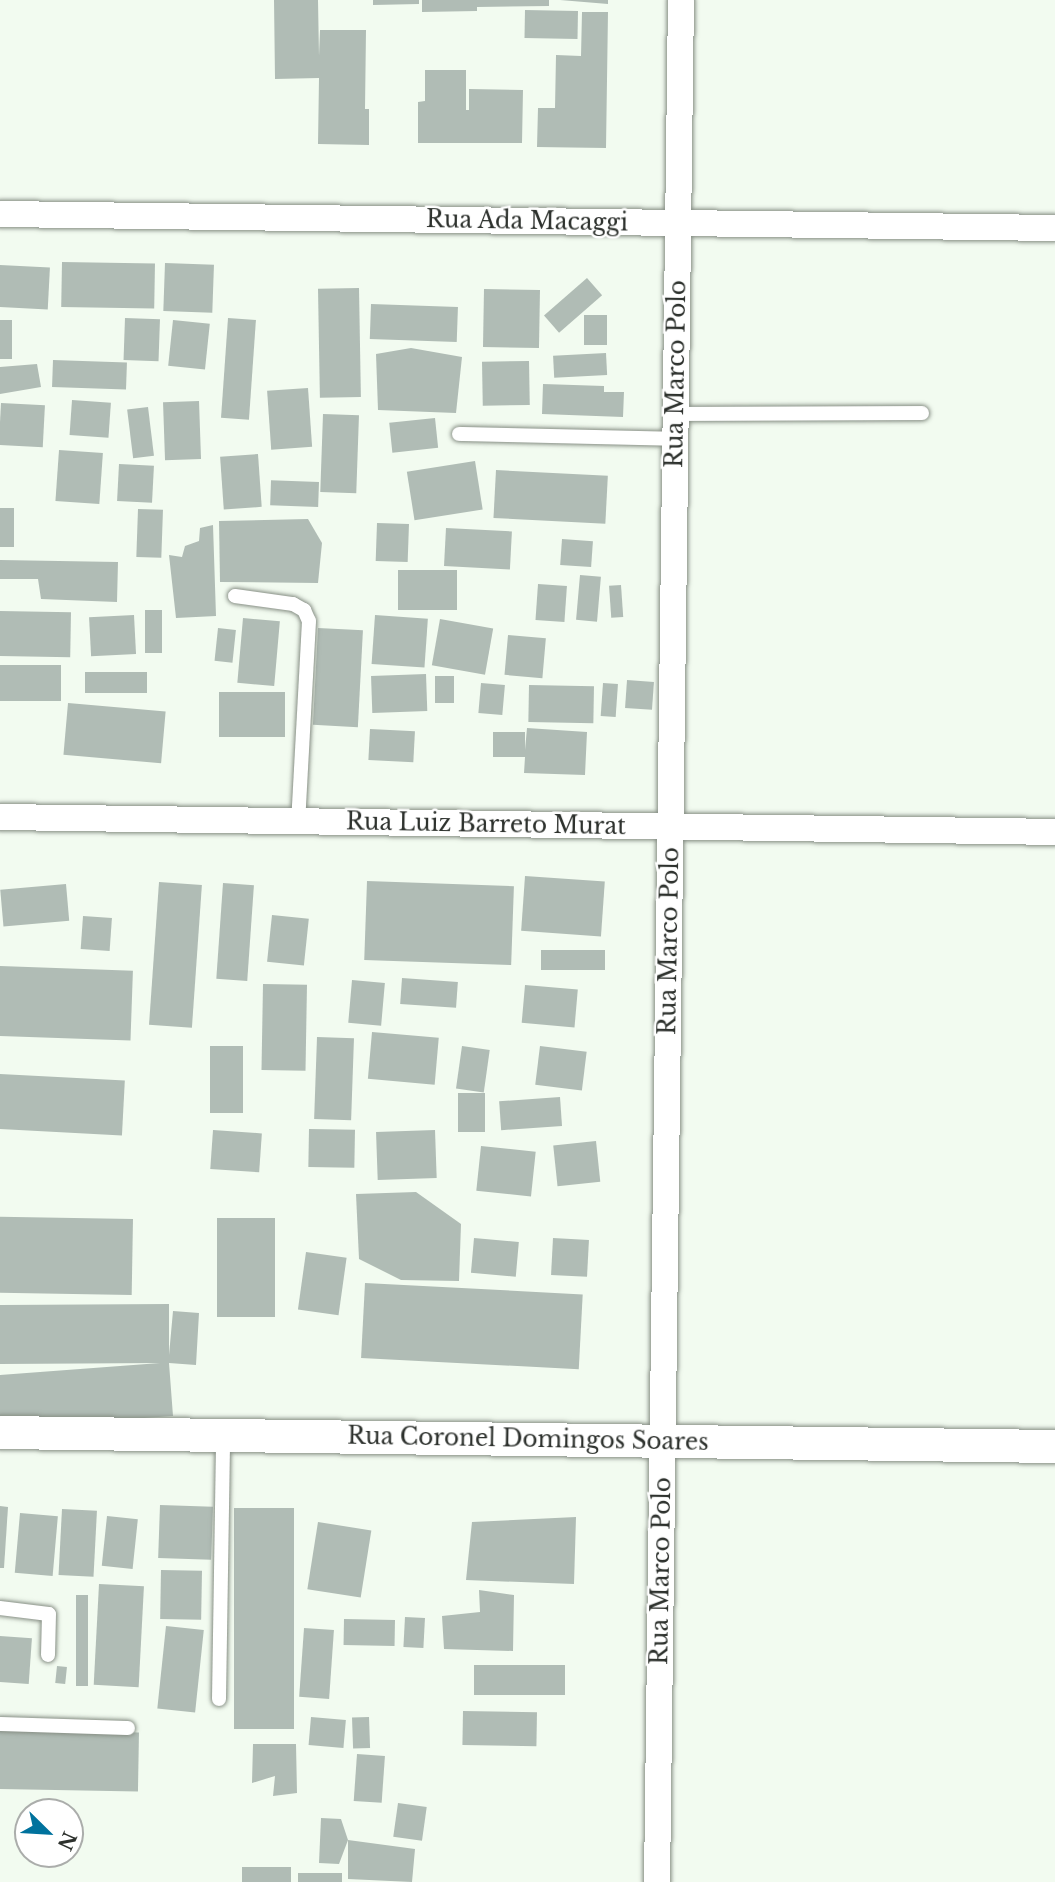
<!DOCTYPE html>
<html>
<head>
<meta charset="utf-8">
<style>
	body { margin:0 }
	#map { position:relative; width:1055px; height:1882px; overflow:hidden; background:#f2fbf0; font-family:"Libre Baskerville",serif }
	div>[style] { position:absolute }
	.building>* { inset:0; background:#b0bcb5; transform-origin:0 0 }
	.roads { filter:drop-shadow(0 0 2px #878f85) drop-shadow(0 0 2px #878f85) }
	.service>* { height:14px; margin:-7px; padding:0 7px; transform-origin:7px; border-radius:7px; background:#fff }
	.minor>* { height:26px; margin:-13px; padding:0 13px; transform-origin:13px; border-radius:13px; background:#fff }
	.tertiary>* { height:33px; margin:-16.5px; padding:0 16.5px; transform-origin:16.5px; border-radius:16.5px; background:#fff }
	span { translate:-50% -50%; white-space:nowrap; text-align:center; line-height:1.15; -webkit-text-stroke:5px #fff; paint-order:stroke }
	.street-label { font-size:23px; color:#2d312d }
	.north { position:absolute; left:14px; top:1798px; width:70px; height:70px; box-sizing:border-box; background:#fff; border:2px solid #abadab; border-radius:50%; rotate:114deg; font-size:19px; font-weight:700; line-height:28px; text-align:center; color:#2d312d }
	.north::after { content:''; display:block; margin:auto; width:24px; height:32px; background:#00729d; clip-path:polygon(50% 0,100% 100%,50% 72%,0 100%) }
</style>
</head>
<body>
<div id="map">
	<div class="building">
		<div style="clip-path:polygon(274px 0,318px 0,319px 56px,320px 30px,366px 30px,365px 109px,369px 109px,369px 145px,318px 144px,319px 78px,275px 79px)"></div>
		<div style="clip-path:polygon(373px 0,419px 0,419px 4px,373px 5px)"></div>
		<div style="clip-path:polygon(422px 0,549px 0,549px 6px,477px 7px,477px 11px,422px 12px)"></div>
		<div style="clip-path:polygon(560px 0,608px 0,608px 4px)"></div>
		<div style="left:525px;top:10px;width:53px;height:28px;rotate:1deg"></div>
		<div style="clip-path:polygon(582px 12px,608px 12px,606px 148px,537px 147px,538px 108px,555px 108px,556px 55px,581px 56px)"></div>
		<div style="clip-path:polygon(425px 70px,466px 70px,466px 110px,469px 110px,469px 89px,523px 90px,522px 143px,418px 143px,418px 102px,425px 101px)"></div>
		<div style="left:62px;top:262px;width:93px;height:45px;rotate:1deg"></div>
		<div style="left:165px;top:263px;width:49px;height:48px;rotate:2deg"></div>
		<div style="left:0;top:265px;width:50px;height:42px;rotate:3deg"></div>
		<div style="left:587px;top:278px;width:23px;height:57px;rotate:49deg"></div>
		<div style="left:359px;top:288px;width:109px;height:41px;rotate:89deg"></div>
		<div style="left:484px;top:289px;width:56px;height:58px;rotate:1deg"></div>
		<div style="left:371px;top:304px;width:87px;height:35px;rotate:2deg"></div>
		<div style="left:584px;top:315px;width:23px;height:30px"></div>
		<div style="left:125px;top:318px;width:35px;height:42px;rotate:2deg"></div>
		<div style="left:228px;top:318px;width:28px;height:100px;rotate:4deg"></div>
		<div style="left:0;top:320px;width:12px;height:39px"></div>
		<div style="left:173px;top:320px;width:37px;height:46px;rotate:6deg"></div>
		<div style="clip-path:polygon(411px 348px,462px 357px,456px 413px,378px 410px,376px 354px)"></div>
		<div style="left:606px;top:353px;width:22px;height:53px;rotate:87deg"></div>
		<div style="left:53px;top:360px;width:74px;height:27px;rotate:2deg"></div>
		<div style="left:529px;top:361px;width:44px;height:47px;rotate:89deg"></div>
		<div style="clip-path:polygon(37px 364px,41px 387px,0 394px,0 367px)"></div>
		<div style="clip-path:polygon(543px 384px,604px 386px,604px 392px,624px 392px,623px 417px,542px 414px)"></div>
		<div style="left:308px;top:388px;width:59px;height:41px;rotate:86deg"></div>
		<div style="left:72px;top:400px;width:39px;height:35px;rotate:4deg"></div>
		<div style="left:199px;top:401px;width:58px;height:36px;rotate:88deg"></div>
		<div style="left:1px;top:403px;width:44px;height:42px;rotate:3deg"></div>
		<div style="left:148px;top:407px;width:49px;height:21px;rotate:83deg"></div>
		<div style="left:323px;top:414px;width:36px;height:78px;rotate:2deg"></div>
		<div style="left:435px;top:418px;width:30px;height:46px;rotate:84deg"></div>
		<div style="left:59px;top:450px;width:44px;height:51px;rotate:4deg"></div>
		<div style="left:258px;top:454px;width:53px;height:38px;rotate:86deg"></div>
		<div style="left:475px;top:461px;width:49px;height:69px;rotate:81deg"></div>
		<div style="left:119px;top:464px;width:35px;height:37px;rotate:3deg"></div>
		<div style="left:496px;top:470px;width:112px;height:48px;rotate:3deg"></div>
		<div style="left:319px;top:482px;width:25px;height:48px;rotate:92deg"></div>
		<div style="left:0;top:508px;width:14px;height:39px"></div>
		<div style="left:138px;top:509px;width:25px;height:48px;rotate:2deg"></div>
		<div style="clip-path:polygon(308px 519px,322px 543px,318px 583px,220px 582px,219px 521px)"></div>
		<div style="left:377px;top:523px;width:32px;height:38px;rotate:2deg"></div>
		<div style="clip-path:polygon(213px 525px,216px 616px,176px 618px,169px 555px,182px 557px,185px 546px,199px 541px,200px 528px)"></div>
		<div style="left:446px;top:528px;width:66px;height:38px;rotate:3deg"></div>
		<div style="left:562px;top:539px;width:31px;height:26px;rotate:4deg"></div>
		<div style="clip-path:polygon(0 560px,118px 562px,117px 602px,41px 599px,38px 579px,0 579px)"></div>
		<div style="left:457px;top:570px;width:40px;height:59px;rotate:90deg"></div>
		<div style="left:580px;top:575px;width:21px;height:45px;rotate:5deg"></div>
		<div style="left:538px;top:584px;width:29px;height:36px;rotate:4deg"></div>
		<div style="left:621px;top:585px;width:32px;height:12px;rotate:86deg"></div>
		<div style="left:145px;top:610px;width:17px;height:43px"></div>
		<div style="left:0;top:611px;width:71px;height:45px;rotate:1deg"></div>
		<div style="left:134px;top:615px;width:39px;height:45px;rotate:87deg"></div>
		<div style="left:375px;top:615px;width:53px;height:49px;rotate:4deg"></div>
		<div style="left:243px;top:618px;width:37px;height:65px;rotate:5deg"></div>
		<div style="left:440px;top:619px;width:54px;height:47px;rotate:10deg"></div>
		<div style="left:218px;top:628px;width:18px;height:33px;rotate:6deg"></div>
		<div style="left:318px;top:628px;width:45px;height:97px;rotate:3deg"></div>
		<div style="left:508px;top:635px;width:38px;height:40px;rotate:5deg"></div>
		<div style="left:0;top:665px;width:61px;height:36px"></div>
		<div style="left:85px;top:672px;width:62px;height:21px"></div>
		<div style="left:426px;top:674px;width:37px;height:55px;rotate:88deg"></div>
		<div style="left:435px;top:676px;width:19px;height:27px"></div>
		<div style="left:627px;top:680px;width:27px;height:28px;rotate:4deg"></div>
		<div style="left:481px;top:683px;width:24px;height:30px;rotate:5deg"></div>
		<div style="left:603px;top:683px;width:15px;height:33px;rotate:4deg"></div>
		<div style="left:529px;top:685px;width:65px;height:37px;rotate:1deg"></div>
		<div style="left:219px;top:692px;width:66px;height:45px"></div>
		<div style="left:68px;top:703px;width:98px;height:52px;rotate:5deg"></div>
		<div style="clip-path:polygon(527px 728px,587px 732px,585px 775px,524px 773px,525px 757px,493px 757px,493px 732px,525px 732px,525px 750px)"></div>
		<div style="left:370px;top:729px;width:45px;height:31px;rotate:3deg"></div>
		<div style="left:525px;top:876px;width:80px;height:55px;rotate:4deg"></div>
		<div style="left:367px;top:881px;width:147px;height:79px;rotate:2deg"></div>
		<div style="left:159px;top:882px;width:43px;height:143px;rotate:4deg"></div>
		<div style="left:223px;top:883px;width:31px;height:96px;rotate:4deg"></div>
		<div style="left:66px;top:884px;width:37px;height:66px;rotate:85deg"></div>
		<div style="left:272px;top:915px;width:37px;height:47px;rotate:6deg"></div>
		<div style="left:83px;top:916px;width:29px;height:33px;rotate:4deg"></div>
		<div style="left:541px;top:950px;width:64px;height:20px"></div>
		<div style="left:0;top:966px;width:133px;height:70px;rotate:2deg"></div>
		<div style="left:402px;top:978px;width:56px;height:26px;rotate:4deg"></div>
		<div style="left:352px;top:980px;width:33px;height:43px;rotate:5deg"></div>
		<div style="left:263px;top:984px;width:44px;height:86px;rotate:1deg"></div>
		<div style="left:525px;top:985px;width:53px;height:38px;rotate:5deg"></div>
		<div style="left:372px;top:1032px;width:67px;height:47px;rotate:5deg"></div>
		<div style="left:317px;top:1037px;width:37px;height:82px;rotate:2deg"></div>
		<div style="left:210px;top:1046px;width:33px;height:67px"></div>
		<div style="left:462px;top:1046px;width:28px;height:43px;rotate:8deg"></div>
		<div style="left:540px;top:1046px;width:47px;height:39px;rotate:7deg"></div>
		<div style="left:0;top:1074px;width:125px;height:55px;rotate:3deg"></div>
		<div style="left:458px;top:1093px;width:27px;height:39px"></div>
		<div style="left:560px;top:1097px;width:29px;height:61px;rotate:86deg"></div>
		<div style="left:309px;top:1129px;width:46px;height:38px;rotate:1deg"></div>
		<div style="left:213px;top:1130px;width:49px;height:39px;rotate:4deg"></div>
		<div style="left:435px;top:1130px;width:48px;height:59px;rotate:88deg"></div>
		<div style="left:596px;top:1141px;width:41px;height:43px;rotate:84deg"></div>
		<div style="left:481px;top:1146px;width:55px;height:45px;rotate:6deg"></div>
		<div style="clip-path:polygon(416px 1192px,461px 1224px,459px 1281px,401px 1280px,359px 1259px,356px 1194px)"></div>
		<div style="left:217px;top:1218px;width:58px;height:99px"></div>
		<div style="left:133px;top:1219px;width:76px;height:133px;rotate:91deg"></div>
		<div style="left:474px;top:1238px;width:45px;height:35px;rotate:5deg"></div>
		<div style="left:553px;top:1238px;width:36px;height:37px;rotate:3deg"></div>
		<div style="left:306px;top:1252px;width:41px;height:58px;rotate:8deg"></div>
		<div style="left:365px;top:1283px;width:218px;height:75px;rotate:3deg"></div>
		<div style="clip-path:polygon(169px 1304px,169px 1355px,173px 1311px,199px 1313px,196px 1365px,169px 1363px,173px 1416px,0 1428px,0 1375px,160px 1363px,0 1364px,0 1305px)"></div>
		<div style="left:160px;top:1505px;width:53px;height:53px;rotate:2deg"></div>
		<div style="clip-path:polygon(0 1506px,8px 1507px,4px 1568px,0 1568px)"></div>
		<div style="left:234px;top:1508px;width:60px;height:221px"></div>
		<div style="left:62px;top:1509px;width:35px;height:66px;rotate:3deg"></div>
		<div style="left:20px;top:1513px;width:38px;height:60px;rotate:5deg"></div>
		<div style="left:107px;top:1516px;width:31px;height:50px;rotate:6deg"></div>
		<div style="clip-path:polygon(576px 1517px,574px 1584px,466px 1580px,472px 1522px)"></div>
		<div style="left:318px;top:1522px;width:54px;height:68px;rotate:9deg"></div>
		<div style="left:161px;top:1570px;width:41px;height:49px;rotate:1deg"></div>
		<div style="left:99px;top:1584px;width:45px;height:101px;rotate:3deg"></div>
		<div style="clip-path:polygon(479px 1590px,514px 1595px,513px 1651px,444px 1649px,442px 1616px,480px 1612px)"></div>
		<div style="left:76px;top:1595px;width:12px;height:91px"></div>
		<div style="left:405px;top:1617px;width:20px;height:30px;rotate:3deg"></div>
		<div style="left:344px;top:1619px;width:51px;height:26px;rotate:1deg"></div>
		<div style="left:166px;top:1626px;width:38px;height:83px;rotate:6deg"></div>
		<div style="left:304px;top:1628px;width:30px;height:69px;rotate:4deg"></div>
		<div style="left:0;top:1636px;width:32px;height:46px;rotate:4deg"></div>
		<div style="left:565px;top:1665px;width:30px;height:91px;rotate:90deg"></div>
		<div style="left:57px;top:1666px;width:10px;height:17px;rotate:6deg"></div>
		<div style="left:463px;top:1711px;width:74px;height:34px;rotate:1deg"></div>
		<div style="left:311px;top:1717px;width:35px;height:28px;rotate:5deg"></div>
		<div style="left:369px;top:1717px;width:31px;height:17px;rotate:88deg"></div>
		<div style="left:0;top:1730px;width:139px;height:59px;rotate:1deg"></div>
		<div style="clip-path:polygon(253px 1744px,296px 1744px,297px 1793px,273px 1796px,275px 1776px,252px 1783px)"></div>
		<div style="left:357px;top:1754px;width:28px;height:47px;rotate:4deg"></div>
		<div style="left:398px;top:1803px;width:29px;height:34px;rotate:8deg"></div>
		<div style="clip-path:polygon(321px 1818px,341px 1819px,348px 1840px,339px 1864px,319px 1863px)"></div>
		<div style="clip-path:polygon(348px 1840px,415px 1849px,412px 1882px,348px 1879px)"></div>
		<div style="left:242px;top:1867px;width:49px;height:15px"></div>
		<div style="left:298px;top:1873px;width:44px;height:9px"></div>
	</div>
	<div class="roads">
		<div class="service">
			<div style="left:676px;top:414px;width:246px;rotate:-0.2deg"></div>
			<div style="left:459px;top:434px;width:217px;rotate:1.3deg"></div>
			<div style="left:235px;top:596px;width:59px;rotate:7.9deg"></div>
			<div style="left:293px;top:604px;width:13px;rotate:29deg"></div>
			<div style="left:304px;top:610px;width:12px;rotate:66deg"></div>
			<div style="left:309px;top:621px;width:200px;rotate:93.1deg"></div>
			<div style="left:0;top:1608px;width:49px;rotate:7deg"></div>
			<div style="left:49px;top:1614px;width:41px;rotate:91.4deg"></div>
			<div style="left:219px;top:1699px;width:264px;rotate:-89.1deg"></div>
			<div style="left:0;top:1724px;width:128px;rotate:1.8deg"></div>
		</div>
		<div class="minor">
			<div style="left:0;top:214px;width:1055px;rotate:0.76deg"></div>
			<div style="left:0;top:817px;width:1055px;rotate:0.81deg"></div>
			<div style="left:657px;top:1882px;width:1882px;rotate:-89.27deg"></div>
		</div>
		<div class="tertiary">
			<div style="left:0;top:1432px;width:1055px;rotate:0.76deg"></div>
		</div>
	</div>
	<div class="street-label">
		<span style="left:527px;top:221px;rotate:1deg">Rua Ada Macaggi</span>
		<span style="left:676px;top:374px;rotate:-89deg">Rua Marco Polo</span>
		<span style="left:486px;top:824px;rotate:1deg">Rua Luiz Barreto Murat</span>
		<span style="left:669px;top:941px;rotate:-89deg">Rua Marco Polo</span>
		<span style="left:528px;top:1439px;rotate:1deg">Rua Coronel Domingos Soares</span>
		<span style="left:661px;top:1571px;rotate:-89deg">Rua Marco Polo</span>
	</div>
	<div class="north">N</div>
</div>
</body>
</html>
